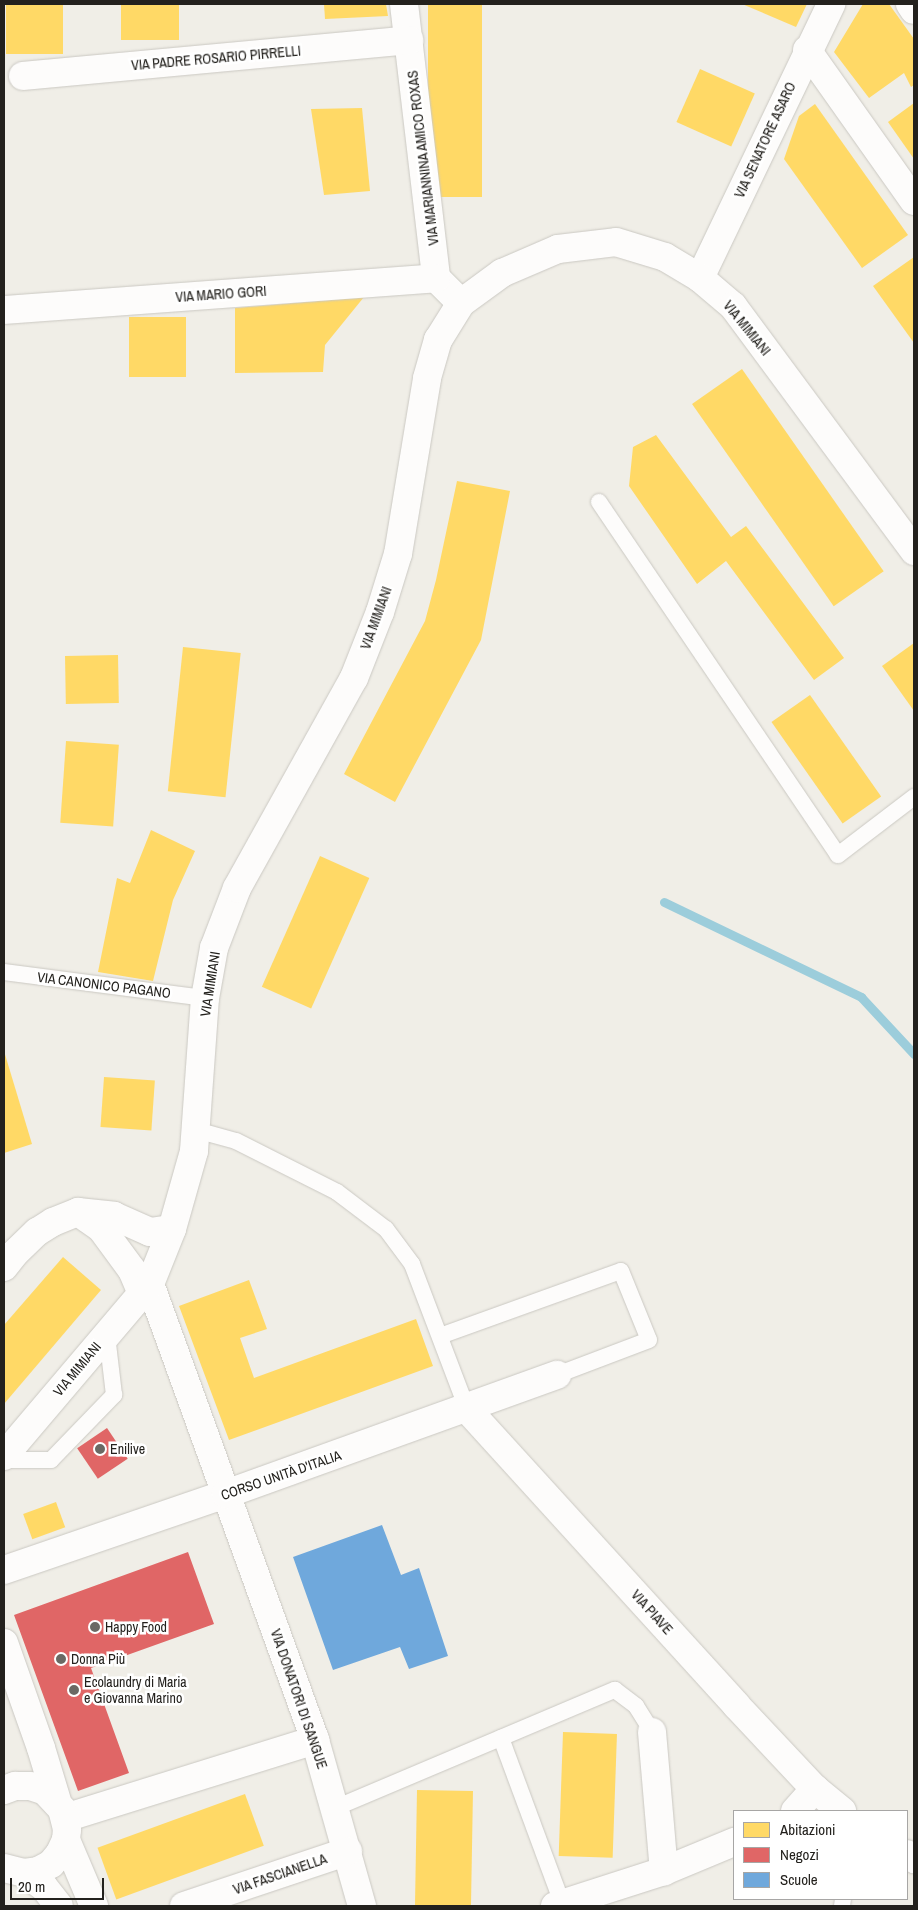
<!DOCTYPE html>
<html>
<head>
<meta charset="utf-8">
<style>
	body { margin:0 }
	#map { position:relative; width:918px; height:1910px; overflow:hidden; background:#f0eee7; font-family:"Archivo Narrow",sans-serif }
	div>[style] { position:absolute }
	.homes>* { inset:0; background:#ffd966; transform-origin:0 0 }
	.shops>* { inset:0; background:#e06666; transform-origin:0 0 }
	.schools>* { inset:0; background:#6fa8dc }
	.stream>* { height:9px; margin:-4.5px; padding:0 4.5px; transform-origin:4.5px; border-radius:4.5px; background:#9ccddb }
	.roads { filter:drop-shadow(0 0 1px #cac8c2) drop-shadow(0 0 1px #cac8c2) }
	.lane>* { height:16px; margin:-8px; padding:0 8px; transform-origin:8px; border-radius:8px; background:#fdfcfb }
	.street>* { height:28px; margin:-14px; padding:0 14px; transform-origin:14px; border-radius:14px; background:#fdfcfb }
	.secondary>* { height:28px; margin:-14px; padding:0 14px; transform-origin:14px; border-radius:14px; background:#fdfcfb }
	.dots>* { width:14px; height:14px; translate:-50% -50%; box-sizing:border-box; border:2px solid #fff; border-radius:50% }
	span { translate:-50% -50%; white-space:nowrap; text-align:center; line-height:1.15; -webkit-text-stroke:5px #fff; paint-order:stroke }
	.street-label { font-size:14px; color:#23211d }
	.poi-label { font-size:14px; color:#23211d }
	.left { translate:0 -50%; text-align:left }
	.frame { position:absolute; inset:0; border:5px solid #23211d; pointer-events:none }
	.legend { position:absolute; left:733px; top:1810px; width:175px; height:90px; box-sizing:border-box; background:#fff; border:1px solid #a7a6a5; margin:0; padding:6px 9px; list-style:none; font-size:15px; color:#23211d }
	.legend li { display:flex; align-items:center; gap:10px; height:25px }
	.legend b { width:25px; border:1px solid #a7a6a5 }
	.scale { position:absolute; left:10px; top:1878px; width:94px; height:22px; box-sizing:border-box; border:2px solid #23211d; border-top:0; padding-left:6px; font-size:15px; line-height:18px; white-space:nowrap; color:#23211d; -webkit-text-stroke:4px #fff; paint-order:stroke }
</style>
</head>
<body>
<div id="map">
	<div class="homes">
		<div style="left:6px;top:4px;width:57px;height:50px"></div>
		<div style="left:121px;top:4px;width:58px;height:36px"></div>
		<div style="clip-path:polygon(324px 4px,386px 4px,388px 16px,325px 19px)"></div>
		<div style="left:428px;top:4px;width:54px;height:193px"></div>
		<div style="clip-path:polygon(742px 4px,807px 4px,796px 27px)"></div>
		<div style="clip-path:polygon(863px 4px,889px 4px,914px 39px,914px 85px,911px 87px,904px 73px,869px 98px,834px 52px)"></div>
		<div style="left:700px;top:69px;width:60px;height:58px;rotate:24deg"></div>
		<div style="clip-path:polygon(914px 103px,914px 159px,888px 122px)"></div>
		<div style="clip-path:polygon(815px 104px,908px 235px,862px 268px,784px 159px,799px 116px)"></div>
		<div style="clip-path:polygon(362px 108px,370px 191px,324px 195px,311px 109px)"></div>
		<div style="clip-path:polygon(914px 257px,914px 343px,873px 286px)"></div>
		<div style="clip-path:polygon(364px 297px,325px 345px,323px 372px,235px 373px,235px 308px)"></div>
		<div style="left:186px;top:317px;width:60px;height:57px;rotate:90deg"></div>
		<div style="left:742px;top:369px;width:247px;height:61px;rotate:55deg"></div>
		<div style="clip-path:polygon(656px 435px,731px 537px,746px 526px,844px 658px,814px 680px,726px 561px,697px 584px,629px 486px,633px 447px)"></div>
		<div style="clip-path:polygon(457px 481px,510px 491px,481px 640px,395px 802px,344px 774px,425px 621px,436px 580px)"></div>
		<div style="clip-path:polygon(914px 643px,914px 711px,882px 666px)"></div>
		<div style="left:183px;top:647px;width:58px;height:145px;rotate:6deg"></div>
		<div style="left:118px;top:655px;width:48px;height:53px;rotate:89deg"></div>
		<div style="left:810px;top:695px;width:124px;height:47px;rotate:55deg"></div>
		<div style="left:66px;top:741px;width:53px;height:82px;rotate:4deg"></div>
		<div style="clip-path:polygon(151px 830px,195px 851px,173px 900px,153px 981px,98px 972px,117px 878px,130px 883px)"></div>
		<div style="left:320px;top:856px;width:54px;height:143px;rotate:24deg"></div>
		<div style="clip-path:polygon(4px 1051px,32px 1144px,4px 1153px)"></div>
		<div style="left:104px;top:1077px;width:51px;height:50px;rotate:4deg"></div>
		<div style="clip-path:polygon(63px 1257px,101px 1290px,4px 1404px,4px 1325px)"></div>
		<div style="clip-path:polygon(249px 1280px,267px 1329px,240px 1338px,254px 1378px,416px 1319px,433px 1366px,229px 1440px,179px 1306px)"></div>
		<div style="left:56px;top:1502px;width:27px;height:35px;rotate:70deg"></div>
		<div style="left:563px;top:1732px;width:54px;height:124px;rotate:2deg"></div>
		<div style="left:417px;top:1790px;width:56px;height:116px;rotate:1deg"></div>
		<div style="left:245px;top:1794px;width:55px;height:157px;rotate:70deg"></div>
	</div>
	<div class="shops">
		<div style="left:107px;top:1428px;width:37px;height:36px;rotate:56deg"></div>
		<div style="clip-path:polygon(188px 1552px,214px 1624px,91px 1668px,129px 1773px,78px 1791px,14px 1615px)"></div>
	</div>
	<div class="schools">
		<div style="clip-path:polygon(382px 1525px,401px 1575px,419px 1568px,448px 1656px,409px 1669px,400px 1647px,333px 1670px,293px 1557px)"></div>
	</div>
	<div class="stream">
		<div style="left:664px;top:902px;width:219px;rotate:25.7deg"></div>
		<div style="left:861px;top:997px;width:78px;rotate:47.1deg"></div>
	</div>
	<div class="roads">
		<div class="lane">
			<div style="left:599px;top:502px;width:426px;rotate:55.9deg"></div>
			<div style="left:838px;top:855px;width:96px;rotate:-37.3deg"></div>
			<div style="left:4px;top:972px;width:203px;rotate:7.4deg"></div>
			<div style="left:196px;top:1130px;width:41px;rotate:15.4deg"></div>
			<div style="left:236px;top:1141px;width:113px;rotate:26.8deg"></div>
			<div style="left:337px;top:1192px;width:61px;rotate:37.1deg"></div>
			<div style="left:386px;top:1229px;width:44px;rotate:53.4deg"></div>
			<div style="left:412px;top:1264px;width:155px;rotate:69.2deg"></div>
			<div style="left:440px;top:1336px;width:192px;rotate:-19.8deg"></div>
			<div style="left:621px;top:1271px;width:74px;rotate:67.9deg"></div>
			<div style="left:649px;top:1340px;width:98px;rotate:159.2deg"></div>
			<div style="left:4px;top:1460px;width:47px"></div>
			<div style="left:51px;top:1460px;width:91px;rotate:-45.9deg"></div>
			<div style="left:114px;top:1395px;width:60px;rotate:-96.7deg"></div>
			<div style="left:501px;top:1738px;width:176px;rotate:69.7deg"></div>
			<div style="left:335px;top:1808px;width:304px;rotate:-22.9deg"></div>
			<div style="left:615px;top:1690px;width:26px;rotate:37deg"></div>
			<div style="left:636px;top:1706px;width:31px;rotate:58deg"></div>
			<div style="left:842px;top:1906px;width:7px;rotate:-82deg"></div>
		</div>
		<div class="street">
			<div style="left:404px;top:4px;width:276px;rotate:83.3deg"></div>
			<div style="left:436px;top:278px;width:35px;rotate:45deg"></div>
			<div style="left:910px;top:4px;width:7px;rotate:56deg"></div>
			<div style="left:807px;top:50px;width:185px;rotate:54.7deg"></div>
			<div style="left:23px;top:76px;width:388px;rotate:-5.3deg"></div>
			<div style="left:700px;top:278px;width:304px;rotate:-64.4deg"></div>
			<div style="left:5px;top:310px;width:432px;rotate:-4.2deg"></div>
			<div style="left:78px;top:1212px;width:28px;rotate:35deg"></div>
			<div style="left:101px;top:1228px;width:52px;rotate:53.6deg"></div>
			<div style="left:132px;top:1270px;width:25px;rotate:67deg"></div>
			<div style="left:4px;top:1267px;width:16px;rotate:-52deg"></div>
			<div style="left:14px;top:1254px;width:32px;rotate:-44deg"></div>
			<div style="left:37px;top:1232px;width:19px;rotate:-32deg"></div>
			<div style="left:53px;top:1222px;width:27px;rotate:-22deg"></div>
			<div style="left:78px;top:1212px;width:36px;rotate:6deg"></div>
			<div style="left:114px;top:1216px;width:39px;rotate:24deg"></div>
			<div style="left:150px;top:1232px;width:22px;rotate:-8deg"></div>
			<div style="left:150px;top:1284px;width:485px;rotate:70.1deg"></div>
			<div style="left:315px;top:1740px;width:173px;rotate:74.2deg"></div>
			<div style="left:467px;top:1409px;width:400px;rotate:47.7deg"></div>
			<div style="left:736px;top:1705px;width:115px;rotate:46.8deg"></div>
			<div style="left:815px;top:1789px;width:35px;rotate:39deg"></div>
			<div style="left:4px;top:1570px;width:235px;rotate:-18.9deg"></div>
			<div style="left:226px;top:1494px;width:352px;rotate:-19.8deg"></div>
			<div style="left:652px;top:1732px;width:140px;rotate:85.1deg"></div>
			<div style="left:795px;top:1811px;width:30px;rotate:-48deg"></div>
			<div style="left:65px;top:1818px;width:262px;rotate:-17.3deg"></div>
			<div style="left:907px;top:1854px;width:9px;rotate:36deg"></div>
			<div style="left:184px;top:1906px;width:173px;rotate:-18.5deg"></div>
			<div style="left:555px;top:1906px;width:114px;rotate:-17.8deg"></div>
			<div style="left:664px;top:1871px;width:76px;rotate:-22.5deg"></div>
		</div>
		<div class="secondary">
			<div style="left:4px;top:1456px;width:226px;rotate:-49.7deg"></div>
			<div style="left:150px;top:1284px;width:59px;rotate:-68.2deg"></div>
			<div style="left:172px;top:1229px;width:81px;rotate:-74.2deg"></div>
			<div style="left:194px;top:1151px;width:153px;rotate:-85.9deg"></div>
			<div style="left:205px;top:998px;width:51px;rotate:-79.8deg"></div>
			<div style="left:214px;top:948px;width:64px;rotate:-69deg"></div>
			<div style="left:237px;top:888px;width:240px;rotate:-60.9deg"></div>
			<div style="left:354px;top:678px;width:71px;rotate:-68.5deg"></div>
			<div style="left:380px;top:612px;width:61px;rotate:-72.8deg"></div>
			<div style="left:398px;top:554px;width:178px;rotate:-80.6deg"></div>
			<div style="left:427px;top:378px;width:40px;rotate:-74deg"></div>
			<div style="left:438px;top:340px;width:44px;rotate:-58.1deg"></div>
			<div style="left:461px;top:303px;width:51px;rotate:-36.2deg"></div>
			<div style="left:502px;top:273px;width:61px;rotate:-23.2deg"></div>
			<div style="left:558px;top:249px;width:58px;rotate:-6.9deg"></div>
			<div style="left:616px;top:242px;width:51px;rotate:17deg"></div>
			<div style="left:665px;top:257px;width:41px;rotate:31deg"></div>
			<div style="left:700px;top:278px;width:43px;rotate:40.3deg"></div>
			<div style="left:733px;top:306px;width:305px;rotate:53.5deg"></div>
			<div style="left:4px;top:1643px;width:111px;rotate:70.6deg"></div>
			<div style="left:41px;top:1748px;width:55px;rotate:73.2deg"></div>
			<div style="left:4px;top:1790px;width:12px;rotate:-20deg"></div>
			<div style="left:15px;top:1786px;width:15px"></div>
			<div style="left:30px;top:1786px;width:16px;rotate:18deg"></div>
			<div style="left:45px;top:1791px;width:25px;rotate:47deg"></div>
			<div style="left:62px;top:1809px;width:21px;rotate:76deg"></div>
			<div style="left:67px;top:1829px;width:11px;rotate:95deg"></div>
			<div style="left:66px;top:1840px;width:14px;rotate:115deg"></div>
			<div style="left:60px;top:1853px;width:14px;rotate:129deg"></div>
			<div style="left:51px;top:1864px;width:15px;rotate:152deg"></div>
			<div style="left:38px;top:1871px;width:14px;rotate:172deg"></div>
			<div style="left:24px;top:1873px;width:21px;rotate:-166deg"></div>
			<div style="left:66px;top:1840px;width:72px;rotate:67deg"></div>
			<div style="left:24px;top:1873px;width:24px;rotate:35deg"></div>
			<div style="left:44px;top:1887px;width:24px;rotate:52deg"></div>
		</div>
	</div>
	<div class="dots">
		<div style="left:100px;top:1449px;background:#6b6964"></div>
		<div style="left:95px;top:1627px;background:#6b6964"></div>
		<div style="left:61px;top:1659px;background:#6b6964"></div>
		<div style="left:74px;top:1690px;background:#6b6964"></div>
	</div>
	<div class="street-label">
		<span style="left:216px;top:58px;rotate:-5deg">VIA PADRE ROSARIO PIRRELLI</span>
		<span style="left:765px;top:140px;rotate:-65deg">VIA SENATORE ASARO</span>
		<span style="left:423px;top:158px;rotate:-97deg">VIA MARIANNINA AMICO ROXAS</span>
		<span style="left:221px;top:294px;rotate:-4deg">VIA MARIO GORI</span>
		<span style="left:747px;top:328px;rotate:51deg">VIA MIMIANI</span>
		<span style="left:376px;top:618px;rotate:-70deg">VIA MIMIANI</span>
		<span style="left:210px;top:984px;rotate:-81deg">VIA MIMIANI</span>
		<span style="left:104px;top:985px;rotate:7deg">VIA CANONICO PAGANO</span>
		<span style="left:77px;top:1369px;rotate:-50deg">VIA MIMIANI</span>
		<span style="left:281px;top:1475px;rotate:-19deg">CORSO UNITÀ D'ITALIA</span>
		<span style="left:652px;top:1612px;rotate:48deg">VIA PIAVE</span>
		<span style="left:299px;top:1699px;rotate:71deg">VIA DONATORI DI SANGUE</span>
		<span style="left:280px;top:1874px;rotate:-19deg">VIA FASCIANELLA</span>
	</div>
	<div class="poi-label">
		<span class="left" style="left:110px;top:1449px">Enilive</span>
		<span class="left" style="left:105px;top:1627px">Happy Food</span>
		<span class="left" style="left:71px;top:1659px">Donna Più</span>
		<span class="left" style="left:84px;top:1690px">Ecolaundry di Maria<br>e Giovanna Marino</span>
	</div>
	<div class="frame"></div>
	<ul class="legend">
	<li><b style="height:14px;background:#ffd966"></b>Abitazioni</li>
	<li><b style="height:14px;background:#e06666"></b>Negozi</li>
	<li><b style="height:14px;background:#6fa8dc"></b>Scuole</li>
	</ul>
	<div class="scale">20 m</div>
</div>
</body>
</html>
